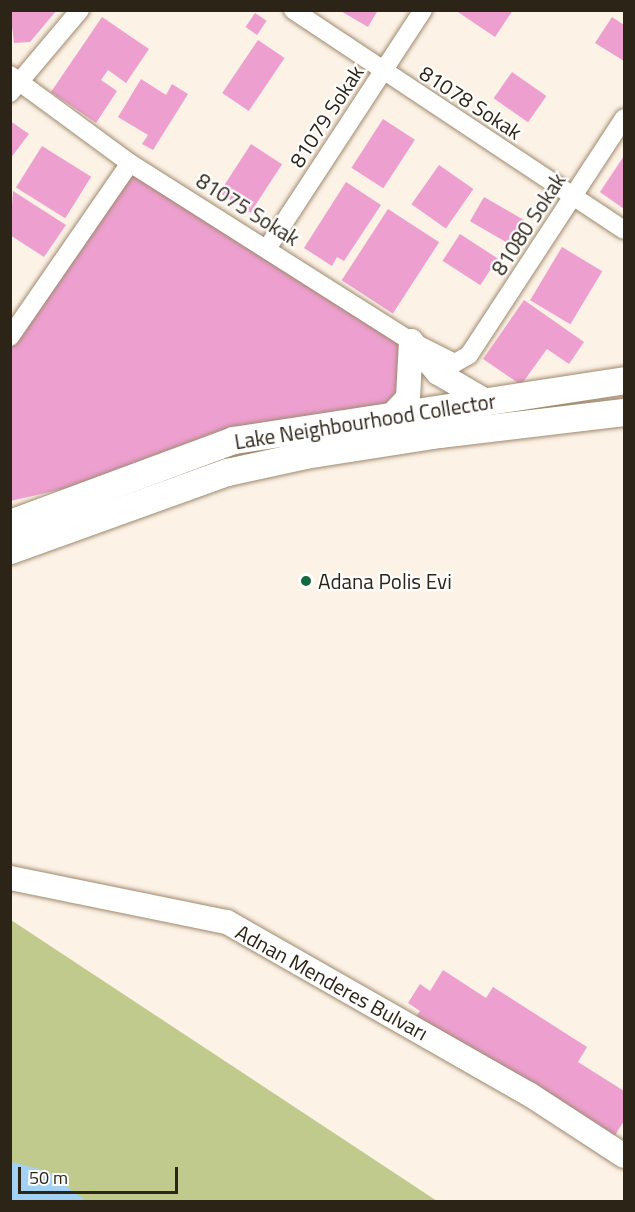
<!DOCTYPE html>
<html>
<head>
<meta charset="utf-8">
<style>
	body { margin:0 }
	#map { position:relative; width:635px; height:1212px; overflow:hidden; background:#fcf2e6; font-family:"Titillium Web",sans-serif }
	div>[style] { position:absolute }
	.green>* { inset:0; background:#c0ca8c }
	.water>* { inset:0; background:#a3d1f2 }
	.building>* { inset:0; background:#ed9fcf; transform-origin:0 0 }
	.roads { filter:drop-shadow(0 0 2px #9f896d) drop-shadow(0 0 2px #9f896d) }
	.minor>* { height:18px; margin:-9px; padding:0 9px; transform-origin:9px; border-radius:9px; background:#fff }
	.tertiary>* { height:24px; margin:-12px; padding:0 12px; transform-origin:12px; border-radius:12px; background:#fff }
	.secondary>* { height:27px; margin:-13.5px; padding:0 13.5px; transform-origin:13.5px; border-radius:13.5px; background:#fff }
	.dots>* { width:16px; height:16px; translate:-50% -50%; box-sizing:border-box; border:3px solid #fff; border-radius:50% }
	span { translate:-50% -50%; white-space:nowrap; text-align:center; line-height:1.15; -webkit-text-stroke:4.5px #fff; paint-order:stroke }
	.street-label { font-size:21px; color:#2d2418 }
	.poi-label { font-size:21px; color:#2d2418 }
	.left { translate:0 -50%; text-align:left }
	.frame { position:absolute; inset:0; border:12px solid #2d2418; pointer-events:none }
	.scale { position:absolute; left:18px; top:1167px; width:160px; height:27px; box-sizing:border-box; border:3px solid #2d2418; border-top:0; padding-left:8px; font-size:18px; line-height:21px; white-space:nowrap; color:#2d2418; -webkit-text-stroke:4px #fff; paint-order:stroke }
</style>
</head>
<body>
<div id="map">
	<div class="green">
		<div style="clip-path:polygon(11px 920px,437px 1201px,11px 1201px)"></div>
	</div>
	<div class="water">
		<div style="clip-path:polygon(11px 1162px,47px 1171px,86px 1201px,11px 1201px)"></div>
	</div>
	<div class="building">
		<div style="clip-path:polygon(10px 10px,57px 10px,30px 42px,14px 43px)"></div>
		<div style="clip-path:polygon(339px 10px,378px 10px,368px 27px)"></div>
		<div style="clip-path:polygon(455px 10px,513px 10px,495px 37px)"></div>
		<div style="left:255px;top:13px;width:14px;height:17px;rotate:34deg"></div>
		<div style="clip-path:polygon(102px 17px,149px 49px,126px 83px,108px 70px,101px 80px,117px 91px,96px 123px,51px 92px)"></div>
		<div style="clip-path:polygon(612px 17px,624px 25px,624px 61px,595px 43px)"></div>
		<div style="left:258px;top:40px;width:32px;height:64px;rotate:34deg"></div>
		<div style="left:512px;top:72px;width:42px;height:32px;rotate:35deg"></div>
		<div style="clip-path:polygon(141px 79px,166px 95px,172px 84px,188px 94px,153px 150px,142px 144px,148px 135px,118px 117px)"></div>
		<div style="left:383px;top:119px;width:38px;height:58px;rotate:33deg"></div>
		<div style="clip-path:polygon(10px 121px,29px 134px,10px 159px)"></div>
		<div style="left:251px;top:144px;width:37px;height:58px;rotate:33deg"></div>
		<div style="left:42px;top:146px;width:58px;height:49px;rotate:32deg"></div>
		<div style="clip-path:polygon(624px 156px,624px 209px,600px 192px)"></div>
		<div style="clip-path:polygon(130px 163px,411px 341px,392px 415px,10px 501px,10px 337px)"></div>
		<div style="left:439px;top:165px;width:42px;height:48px;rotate:35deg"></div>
		<div style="clip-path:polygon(346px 182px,381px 205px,344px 261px,337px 257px,332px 266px,304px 248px)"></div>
		<div style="clip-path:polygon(13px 191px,66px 225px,44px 257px,10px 235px)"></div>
		<div style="left:484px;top:197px;width:46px;height:28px;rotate:30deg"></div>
		<div style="left:388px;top:209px;width:61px;height:85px;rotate:33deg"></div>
		<div style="left:460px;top:234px;width:45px;height:32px;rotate:33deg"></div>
		<div style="left:562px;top:247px;width:47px;height:62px;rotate:31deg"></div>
		<div style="clip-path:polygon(524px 300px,584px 342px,569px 364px,547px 349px,521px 385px,483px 359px)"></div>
		<div style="clip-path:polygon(443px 970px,486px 998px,493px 987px,587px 1047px,578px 1062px,624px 1091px,624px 1121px,612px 1140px,416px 1016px,420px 1011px,408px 1003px,420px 984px,430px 991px)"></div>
	</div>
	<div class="roads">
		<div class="minor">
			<div style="left:293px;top:10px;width:397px;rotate:33.6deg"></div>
			<div style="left:10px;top:75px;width:149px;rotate:36.3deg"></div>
			<div style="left:130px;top:163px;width:333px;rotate:32.4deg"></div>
			<div style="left:411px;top:341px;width:49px;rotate:26.6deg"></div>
			<div style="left:455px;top:363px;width:16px;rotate:-30deg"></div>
			<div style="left:469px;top:355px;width:283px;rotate:-56.8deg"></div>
			<div style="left:10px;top:93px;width:109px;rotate:-49.9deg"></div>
			<div style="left:268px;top:247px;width:283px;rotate:-56.8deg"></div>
			<div style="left:10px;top:337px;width:211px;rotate:-55.4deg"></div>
		</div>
		<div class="tertiary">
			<div style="left:411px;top:341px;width:42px;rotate:49.8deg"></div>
			<div style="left:438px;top:373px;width:56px;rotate:30.3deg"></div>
			<div style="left:392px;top:415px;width:23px;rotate:-47deg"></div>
			<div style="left:408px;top:398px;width:57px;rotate:-87deg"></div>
			<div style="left:10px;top:878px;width:221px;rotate:11.5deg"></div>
			<div style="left:227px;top:922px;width:348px;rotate:29.7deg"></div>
			<div style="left:529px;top:1094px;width:113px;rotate:33.1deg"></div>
		</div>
		<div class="secondary">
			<div style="left:10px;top:523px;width:238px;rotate:-20.4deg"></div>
			<div style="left:233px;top:440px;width:396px;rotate:-8.7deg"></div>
			<div style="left:10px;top:550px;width:231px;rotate:-19.8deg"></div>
			<div style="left:227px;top:472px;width:80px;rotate:-12.3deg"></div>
			<div style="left:305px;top:455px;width:136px;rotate:-8.9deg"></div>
			<div style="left:439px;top:434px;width:186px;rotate:-6.8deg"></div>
		</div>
	</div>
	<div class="dots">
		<div style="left:306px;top:581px;background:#126a3d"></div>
	</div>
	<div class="street-label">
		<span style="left:471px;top:102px;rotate:33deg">81078 Sokak</span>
		<span style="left:326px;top:116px;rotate:-57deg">81079 Sokak</span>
		<span style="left:248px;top:209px;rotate:32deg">81075 Sokak</span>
		<span style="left:528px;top:224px;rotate:-57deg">81080 Sokak</span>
		<span style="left:365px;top:421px;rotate:-9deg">Lake Neighbourhood Collector</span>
		<span style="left:332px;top:982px;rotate:29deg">Adnan Menderes Bulvarı</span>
	</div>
	<div class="poi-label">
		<span class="left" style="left:318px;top:581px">Adana Polis Evi</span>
	</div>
	<div class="frame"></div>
	<div class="scale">50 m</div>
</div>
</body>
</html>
